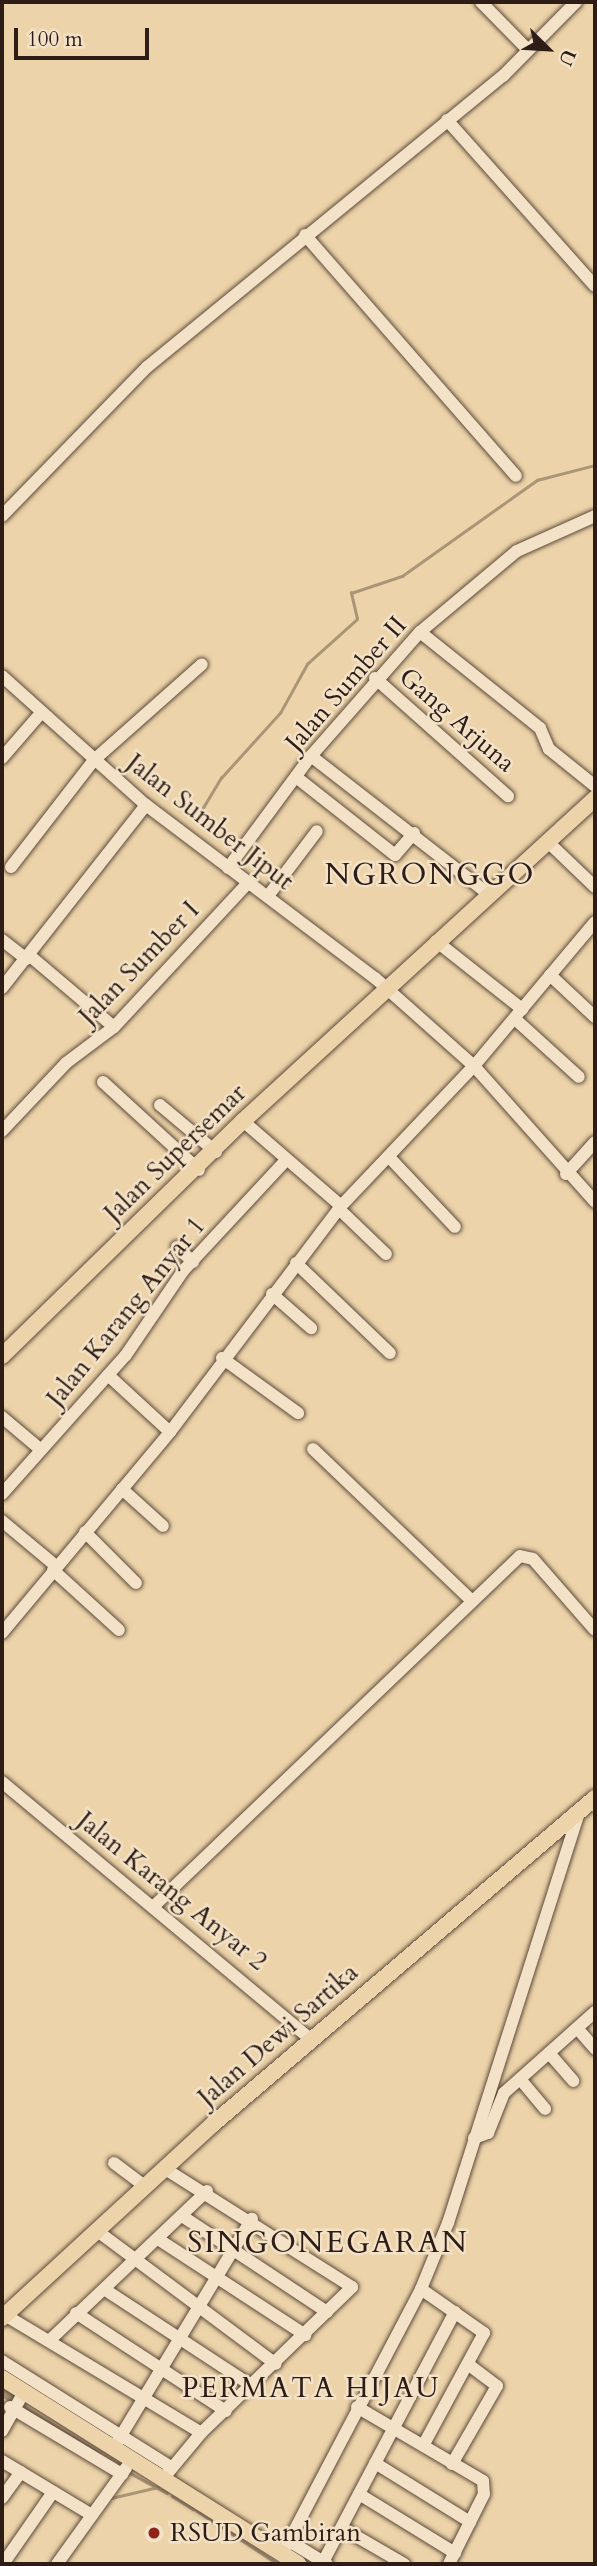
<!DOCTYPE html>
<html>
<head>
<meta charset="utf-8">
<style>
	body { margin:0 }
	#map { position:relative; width:597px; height:2566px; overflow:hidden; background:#ecd3a9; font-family:Cardo,serif }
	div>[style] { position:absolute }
	.stream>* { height:2.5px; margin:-1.25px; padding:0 1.25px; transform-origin:1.25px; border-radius:1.25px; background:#ab9577 }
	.canal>* { height:10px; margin:-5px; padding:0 5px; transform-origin:5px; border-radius:5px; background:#ab9577 }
	.roads { filter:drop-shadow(0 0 2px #5d4a3b) drop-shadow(0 0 2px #5d4a3b) }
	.minor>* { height:12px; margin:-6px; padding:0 6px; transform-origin:6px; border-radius:6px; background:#f3e2c7 }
	.major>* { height:16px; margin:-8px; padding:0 8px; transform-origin:8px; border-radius:8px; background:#ecd3a9 }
	.dots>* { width:19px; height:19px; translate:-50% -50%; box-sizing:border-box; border:4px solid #f3e2c7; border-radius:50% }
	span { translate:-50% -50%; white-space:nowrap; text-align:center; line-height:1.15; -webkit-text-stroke:5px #f3e2c7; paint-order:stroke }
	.street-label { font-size:26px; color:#2d1d16 }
	.poi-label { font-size:26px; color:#2d1d16 }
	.left { translate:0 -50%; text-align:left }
	.neighbourhood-label { font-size:28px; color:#2d1d16; letter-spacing:2px }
	.quarter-label { font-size:30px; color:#2d1d16; letter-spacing:2px }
	.frame { position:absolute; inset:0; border:4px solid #2d1d16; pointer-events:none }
	.north { position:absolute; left:513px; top:14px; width:70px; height:70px; -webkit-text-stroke:5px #f3e2c7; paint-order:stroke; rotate:114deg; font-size:19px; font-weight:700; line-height:28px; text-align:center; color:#2d1d16 }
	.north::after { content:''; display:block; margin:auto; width:24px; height:32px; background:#2d1d16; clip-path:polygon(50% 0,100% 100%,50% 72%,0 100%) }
	.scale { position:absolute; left:14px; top:28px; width:135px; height:32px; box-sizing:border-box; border:4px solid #2d1d16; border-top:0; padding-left:9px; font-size:21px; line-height:24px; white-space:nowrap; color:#2d1d16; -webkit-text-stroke:5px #f3e2c7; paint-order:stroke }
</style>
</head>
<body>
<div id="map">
	<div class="stream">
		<div style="left:201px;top:811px;width:39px;rotate:-59deg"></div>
		<div style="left:221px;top:778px;width:88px;rotate:-47.8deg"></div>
		<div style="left:280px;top:713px;width:56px;rotate:-61.1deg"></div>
		<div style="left:307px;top:664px;width:67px;rotate:-42deg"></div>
		<div style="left:357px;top:619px;width:27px;rotate:-103deg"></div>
		<div style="left:351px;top:593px;width:54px;rotate:-18.4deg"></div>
		<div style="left:402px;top:576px;width:166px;rotate:-35.4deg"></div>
		<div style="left:537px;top:480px;width:60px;rotate:-14.5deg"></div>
		<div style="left:22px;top:2405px;width:91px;rotate:31.9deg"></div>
		<div style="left:130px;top:2473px;width:42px;rotate:28.4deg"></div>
		<div style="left:172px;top:2496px;width:25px;rotate:32deg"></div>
		<div style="left:111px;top:2498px;width:48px;rotate:-13.2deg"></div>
		<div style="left:196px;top:2510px;width:98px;rotate:33.4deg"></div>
	</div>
	<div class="canal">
		<div style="left:2px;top:2391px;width:11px;rotate:34deg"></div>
	</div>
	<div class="roads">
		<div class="minor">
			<div style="left:481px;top:2px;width:67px;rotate:45.6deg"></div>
			<div style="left:447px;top:120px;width:222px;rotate:48.3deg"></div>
			<div style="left:305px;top:235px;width:320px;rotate:48.8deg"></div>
			<div style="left:2px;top:516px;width:208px;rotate:-45.8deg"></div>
			<div style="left:147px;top:367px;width:460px;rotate:-39.3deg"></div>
			<div style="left:503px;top:76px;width:104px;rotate:-45.4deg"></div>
			<div style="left:420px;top:632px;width:154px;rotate:38.7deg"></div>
			<div style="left:540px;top:728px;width:23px;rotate:67deg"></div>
			<div style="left:549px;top:749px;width:59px;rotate:38.8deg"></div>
			<div style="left:2px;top:676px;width:193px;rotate:41.9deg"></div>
			<div style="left:146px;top:805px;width:287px;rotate:37.1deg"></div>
			<div style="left:375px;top:978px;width:132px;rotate:41.6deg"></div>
			<div style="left:474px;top:1066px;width:182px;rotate:48.3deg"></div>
			<div style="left:375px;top:678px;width:178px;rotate:41.6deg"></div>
			<div style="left:311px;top:756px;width:224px;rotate:37.9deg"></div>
			<div style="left:2px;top:758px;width:60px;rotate:-49.1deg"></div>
			<div style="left:296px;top:777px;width:126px;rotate:38.2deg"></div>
			<div style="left:395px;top:855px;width:29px;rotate:-49deg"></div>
			<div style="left:547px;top:841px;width:66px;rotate:43.8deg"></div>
			<div style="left:11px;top:867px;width:135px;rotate:-52.2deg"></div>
			<div style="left:94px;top:760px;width:144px;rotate:-41.6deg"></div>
			<div style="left:228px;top:868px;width:139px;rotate:-53.5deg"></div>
			<div style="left:311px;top:756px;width:165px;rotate:-48.7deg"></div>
			<div style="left:420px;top:632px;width:126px;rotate:-39.9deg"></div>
			<div style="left:517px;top:551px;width:85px;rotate:-24.2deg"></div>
			<div style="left:268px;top:896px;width:81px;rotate:-53deg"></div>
			<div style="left:2px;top:940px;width:31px;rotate:38deg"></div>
			<div style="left:436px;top:941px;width:110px;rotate:38.3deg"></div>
			<div style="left:29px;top:955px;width:111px;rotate:40.3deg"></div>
			<div style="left:550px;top:975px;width:62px;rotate:43deg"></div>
			<div style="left:2px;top:988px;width:233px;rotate:-51.8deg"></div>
			<div style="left:515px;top:1019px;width:86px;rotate:42.2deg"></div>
			<div style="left:103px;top:1082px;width:130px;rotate:42.5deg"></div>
			<div style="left:160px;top:1105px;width:73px;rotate:40deg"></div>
			<div style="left:243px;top:1121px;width:130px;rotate:40.9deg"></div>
			<div style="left:2px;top:1131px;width:93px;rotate:-46.7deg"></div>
			<div style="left:66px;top:1063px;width:60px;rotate:-36.9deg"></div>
			<div style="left:114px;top:1027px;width:197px;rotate:-47.1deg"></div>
			<div style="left:389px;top:1157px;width:96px;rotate:46.7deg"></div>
			<div style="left:566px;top:1174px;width:43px;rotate:-47.8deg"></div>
			<div style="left:339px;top:1209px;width:65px;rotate:43.8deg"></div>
			<div style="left:177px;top:1247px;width:22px;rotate:43deg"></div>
			<div style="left:296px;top:1263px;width:130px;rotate:43.8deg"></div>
			<div style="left:272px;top:1294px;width:52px;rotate:41.1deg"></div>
			<div style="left:222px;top:1358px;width:94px;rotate:35.9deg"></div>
			<div style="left:108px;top:1375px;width:84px;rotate:42.6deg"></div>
			<div style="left:2px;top:1417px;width:51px;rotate:40.2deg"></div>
			<div style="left:313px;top:1449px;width:220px;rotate:43.7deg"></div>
			<div style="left:122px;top:1489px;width:55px;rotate:42.1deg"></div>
			<div style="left:2px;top:1494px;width:186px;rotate:-48.3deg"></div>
			<div style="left:126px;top:1355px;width:102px;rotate:-55.8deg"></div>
			<div style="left:183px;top:1271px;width:151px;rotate:-47.1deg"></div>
			<div style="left:2px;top:1521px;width:70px;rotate:39.8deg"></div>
			<div style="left:85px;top:1532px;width:72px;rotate:45deg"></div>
			<div style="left:53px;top:1570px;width:89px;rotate:42.3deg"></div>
			<div style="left:2px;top:1633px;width:262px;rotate:-50.1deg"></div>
			<div style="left:170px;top:1432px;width:283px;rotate:-52.9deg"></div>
			<div style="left:341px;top:1206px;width:193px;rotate:-46.5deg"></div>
			<div style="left:474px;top:1066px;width:188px;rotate:-50deg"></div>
			<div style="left:2px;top:1782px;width:401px;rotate:39.8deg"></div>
			<div style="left:154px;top:1906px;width:506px;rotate:-43.72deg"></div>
			<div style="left:520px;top:1556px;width:13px;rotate:13deg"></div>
			<div style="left:533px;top:1559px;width:94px;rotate:48.9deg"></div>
			<div style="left:577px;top:2028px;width:28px;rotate:49deg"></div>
			<div style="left:549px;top:2053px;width:37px;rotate:49deg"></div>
			<div style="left:520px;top:2079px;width:39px;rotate:50deg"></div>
			<div style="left:474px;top:2138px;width:15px;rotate:-20deg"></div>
			<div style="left:488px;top:2133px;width:43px;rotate:-68.2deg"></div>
			<div style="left:504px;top:2093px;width:122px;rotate:-41.7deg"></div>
			<div style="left:114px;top:2163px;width:38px;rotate:37deg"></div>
			<div style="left:182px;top:2216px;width:174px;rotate:33.5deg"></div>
			<div style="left:96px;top:2230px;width:224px;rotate:36.7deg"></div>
			<div style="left:158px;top:2239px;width:176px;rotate:33.1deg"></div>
			<div style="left:104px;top:2289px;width:177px;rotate:33.2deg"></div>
			<div style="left:421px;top:2289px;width:71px;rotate:-67.8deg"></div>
			<div style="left:448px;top:2223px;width:427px;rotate:-72.3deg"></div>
			<div style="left:76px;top:2313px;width:179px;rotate:33.2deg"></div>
			<div style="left:5px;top:2315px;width:229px;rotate:31deg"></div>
			<div style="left:51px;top:2339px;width:215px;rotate:-43.5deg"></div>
			<div style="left:2px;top:2361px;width:199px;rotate:32.1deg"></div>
			<div style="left:10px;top:2407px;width:131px;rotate:30.9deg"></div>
			<div style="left:357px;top:2407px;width:146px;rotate:30.4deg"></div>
			<div style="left:483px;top:2481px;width:13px;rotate:86deg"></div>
			<div style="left:484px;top:2494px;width:78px;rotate:116.6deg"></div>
			<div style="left:2px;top:2431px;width:45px;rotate:-60.6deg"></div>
			<div style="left:113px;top:2449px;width:269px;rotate:-58.9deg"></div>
			<div style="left:2px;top:2461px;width:105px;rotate:31deg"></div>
			<div style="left:375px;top:2463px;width:112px;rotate:31.8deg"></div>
			<div style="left:452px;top:2464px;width:90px;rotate:-60deg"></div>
			<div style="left:497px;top:2386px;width:36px;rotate:-143deg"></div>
			<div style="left:162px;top:2480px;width:61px;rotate:-50.3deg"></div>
			<div style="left:201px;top:2433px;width:210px;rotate:-44deg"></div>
			<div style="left:352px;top:2287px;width:222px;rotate:-147.7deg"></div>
			<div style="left:359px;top:2494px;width:113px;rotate:31.6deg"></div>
			<div style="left:2px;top:2498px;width:32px;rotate:-54deg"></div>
			<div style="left:342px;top:2528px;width:72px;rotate:30.1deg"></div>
			<div style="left:289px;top:2541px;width:44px;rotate:31.2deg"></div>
			<div style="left:282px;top:2554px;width:299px;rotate:-62.3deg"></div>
			<div style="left:421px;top:2289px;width:77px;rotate:34.9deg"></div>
			<div style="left:484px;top:2333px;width:128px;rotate:118.4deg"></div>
			<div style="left:3px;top:2564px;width:88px;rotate:-55.2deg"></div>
			<div style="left:57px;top:2564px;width:118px;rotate:-54.3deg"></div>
			<div style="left:322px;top:2564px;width:285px;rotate:-62.2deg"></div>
		</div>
		<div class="major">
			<div style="left:2px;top:1356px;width:337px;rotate:-44.3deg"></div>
			<div style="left:243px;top:1121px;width:478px;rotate:-42.5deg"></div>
			<div style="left:2px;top:2318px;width:287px;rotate:-42.6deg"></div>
			<div style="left:213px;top:2124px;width:502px;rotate:-40.48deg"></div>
			<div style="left:2px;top:2378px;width:350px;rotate:32.1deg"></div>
		</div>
	</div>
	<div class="dots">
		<div style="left:154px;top:2533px;background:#8f2418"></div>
	</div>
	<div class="street-label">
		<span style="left:346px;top:684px;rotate:-49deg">Jalan Sumber II</span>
		<span style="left:457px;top:720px;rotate:41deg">Gang Arjuna</span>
		<span style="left:210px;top:822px;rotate:38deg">Jalan Sumber Jiput</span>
		<span style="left:139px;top:963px;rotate:-46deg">Jalan Sumber I</span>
		<span style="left:175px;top:1153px;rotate:-44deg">Jalan Supersemar</span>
		<span style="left:126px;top:1312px;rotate:-51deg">Jalan Karang Anyar 1</span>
		<span style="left:172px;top:1891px;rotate:39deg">Jalan Karang Anyar 2</span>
		<span style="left:278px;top:2035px;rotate:-41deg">Jalan Dewi Sartika</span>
	</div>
	<div class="poi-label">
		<span class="left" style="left:170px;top:2533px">RSUD Gambiran</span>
	</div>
	<div class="neighbourhood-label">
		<span style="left:311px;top:2388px">PERMATA HIJAU</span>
	</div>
	<div class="quarter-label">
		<span style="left:430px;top:875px">NGRONGGO</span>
		<span style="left:328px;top:2243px">SINGONEGARAN</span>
	</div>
	<div class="frame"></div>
	<div class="north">U</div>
	<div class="scale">100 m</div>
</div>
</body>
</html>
